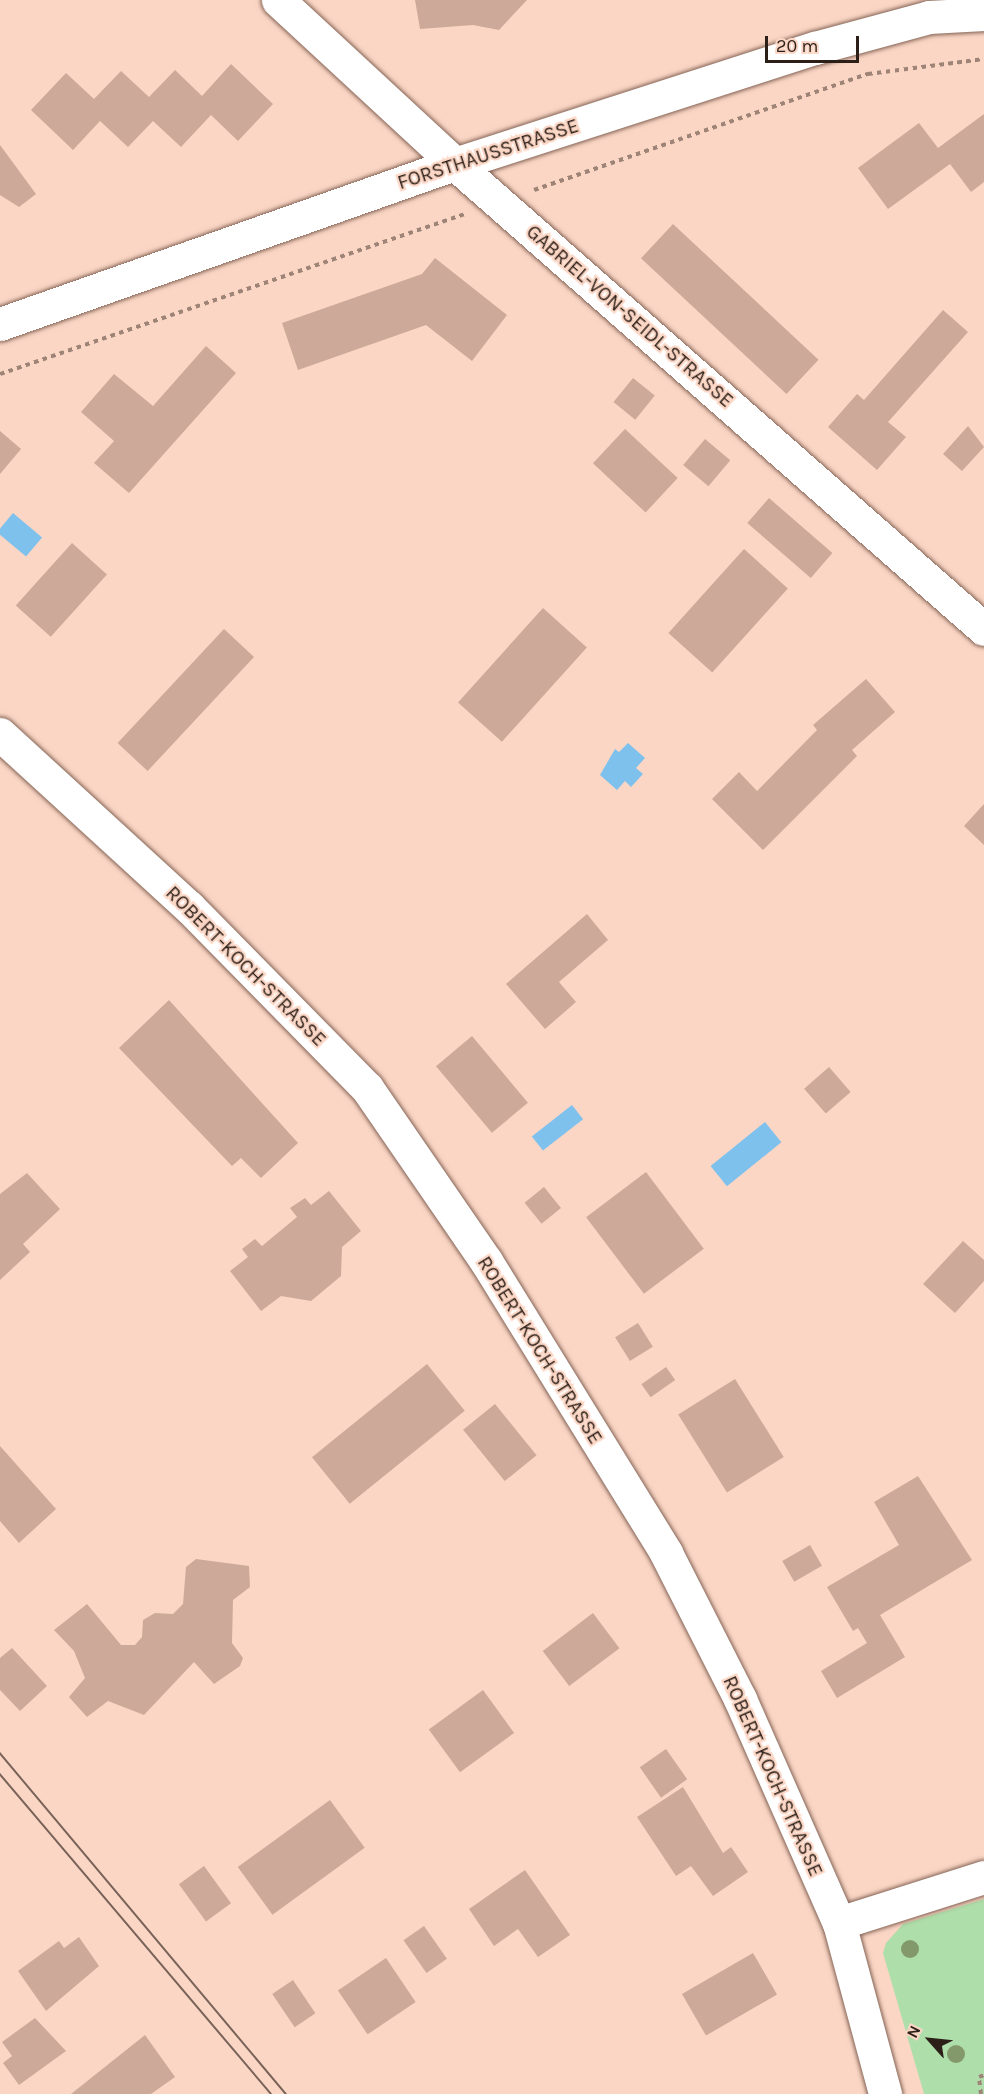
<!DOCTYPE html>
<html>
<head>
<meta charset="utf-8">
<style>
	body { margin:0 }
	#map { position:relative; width:984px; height:2094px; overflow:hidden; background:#fbd6c5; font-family:Karla,sans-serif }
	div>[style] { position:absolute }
	.green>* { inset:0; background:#aedeaa }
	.water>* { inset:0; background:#7ec1ed; transform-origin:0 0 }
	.building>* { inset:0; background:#cca998; transform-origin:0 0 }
	.path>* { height:4px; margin-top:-2px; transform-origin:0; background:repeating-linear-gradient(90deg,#9e8477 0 4.5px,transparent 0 9px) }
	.roads { filter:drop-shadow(0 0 2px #846456) drop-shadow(0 0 2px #846456) }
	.street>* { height:33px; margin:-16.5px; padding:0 16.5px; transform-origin:16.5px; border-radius:16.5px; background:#fff }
	.tram>* { height:1.5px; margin:-0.75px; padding:0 0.75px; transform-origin:0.75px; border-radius:0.75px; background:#796359 }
	.trees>* { width:18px; height:18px; margin:-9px; border-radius:50%; background:#84996b }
	span { translate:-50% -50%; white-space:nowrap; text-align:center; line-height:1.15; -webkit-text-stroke:4.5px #fbd6c5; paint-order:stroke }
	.street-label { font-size:20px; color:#2c1f18 }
	.north { position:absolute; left:900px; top:2010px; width:60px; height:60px; -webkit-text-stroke:4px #fbd6c5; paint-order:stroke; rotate:297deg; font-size:16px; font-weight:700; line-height:24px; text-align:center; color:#2c1f18 }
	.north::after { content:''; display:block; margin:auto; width:21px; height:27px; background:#2c1f18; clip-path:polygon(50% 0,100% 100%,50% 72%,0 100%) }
	.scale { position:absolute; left:765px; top:36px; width:94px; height:27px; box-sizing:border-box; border:3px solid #2c1f18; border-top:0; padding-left:8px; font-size:18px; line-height:21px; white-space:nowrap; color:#2c1f18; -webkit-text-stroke:4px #fbd6c5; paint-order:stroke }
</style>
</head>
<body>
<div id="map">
	<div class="green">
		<div style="clip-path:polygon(984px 1899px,984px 2094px,924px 2094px,883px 1953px,886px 1943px,903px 1924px)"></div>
	</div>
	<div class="water">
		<div style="left:13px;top:513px;width:38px;height:25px;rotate:40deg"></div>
		<div style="clip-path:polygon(628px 743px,645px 758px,636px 768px,643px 774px,631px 787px,625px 781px,617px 790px,600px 775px,615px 749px,619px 752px)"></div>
		<div style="left:572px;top:1105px;width:18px;height:51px;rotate:52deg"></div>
		<div style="left:765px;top:1122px;width:26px;height:70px;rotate:51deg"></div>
	</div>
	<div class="building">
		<div style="clip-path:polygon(415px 0,527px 0,499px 30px,473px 25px,420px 29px)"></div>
		<div style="clip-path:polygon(231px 64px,273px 104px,238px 141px,211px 115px,181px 147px,153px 121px,128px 147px,100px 121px,73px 150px,31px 110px,66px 73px,94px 99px,121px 71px,149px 97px,175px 70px,202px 96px)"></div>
		<div style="clip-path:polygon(984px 114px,984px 182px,971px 192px,950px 164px,888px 209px,858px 168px,919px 123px,938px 148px)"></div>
		<div style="clip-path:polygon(0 145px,36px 194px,19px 207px,0 195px)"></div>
		<div style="left:673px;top:224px;width:199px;height:47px;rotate:43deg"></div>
		<div style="clip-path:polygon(435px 258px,507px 315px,472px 361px,426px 325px,298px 370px,282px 323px,422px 274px)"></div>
		<div style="clip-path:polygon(943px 310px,968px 332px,888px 422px,906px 437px,877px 470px,828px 427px,857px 394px,864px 400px)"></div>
		<div style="clip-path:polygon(206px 346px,236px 373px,129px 493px,94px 463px,114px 441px,81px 412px,114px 374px,153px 406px)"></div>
		<div style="left:633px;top:378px;width:28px;height:31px;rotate:39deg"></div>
		<div style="clip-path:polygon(968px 426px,984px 447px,962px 471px,943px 454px)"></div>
		<div style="left:625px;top:429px;width:72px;height:47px;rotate:43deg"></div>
		<div style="clip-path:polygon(0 431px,21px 449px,0 474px)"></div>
		<div style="left:705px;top:439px;width:33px;height:34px;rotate:40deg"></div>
		<div style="left:769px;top:498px;width:84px;height:33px;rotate:41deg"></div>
		<div style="left:72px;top:543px;width:47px;height:84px;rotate:42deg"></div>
		<div style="left:744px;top:549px;width:59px;height:113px;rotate:42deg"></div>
		<div style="left:543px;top:608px;width:59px;height:127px;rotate:42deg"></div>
		<div style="left:224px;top:629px;width:41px;height:156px;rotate:43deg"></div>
		<div style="clip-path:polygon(866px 679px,895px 712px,852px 750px,857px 756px,763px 850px,712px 799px,739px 772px,757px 791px,817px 730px,813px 725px)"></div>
		<div style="clip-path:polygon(984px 804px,984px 845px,964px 826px)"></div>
		<div style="clip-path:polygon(587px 914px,608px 940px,559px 982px,576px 1002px,545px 1029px,506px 984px)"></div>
		<div style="clip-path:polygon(169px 1000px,298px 1143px,261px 1178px,241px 1158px,232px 1166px,119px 1048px)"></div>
		<div style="left:472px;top:1036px;width:87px;height:47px;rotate:50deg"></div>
		<div style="left:829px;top:1067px;width:33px;height:33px;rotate:49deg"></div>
		<div style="left:646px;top:1172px;width:96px;height:75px;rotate:53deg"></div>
		<div style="clip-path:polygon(27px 1173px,60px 1209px,23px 1244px,30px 1252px,0 1280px,0 1194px)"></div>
		<div style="left:544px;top:1187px;width:27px;height:25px;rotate:51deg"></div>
		<div style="clip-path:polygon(329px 1191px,361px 1231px,342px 1247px,341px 1276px,311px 1301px,281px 1296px,261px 1311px,230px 1271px,248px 1257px,242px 1249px,255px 1239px,262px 1246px,297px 1217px,290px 1208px,305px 1198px,311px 1205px)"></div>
		<div style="clip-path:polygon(963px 1241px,984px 1260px,984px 1281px,955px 1313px,923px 1284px)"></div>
		<div style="left:638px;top:1323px;width:28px;height:27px;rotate:58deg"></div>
		<div style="left:427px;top:1364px;width:60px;height:148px;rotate:51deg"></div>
		<div style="left:666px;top:1367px;width:16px;height:30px;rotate:55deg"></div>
		<div style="left:735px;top:1379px;width:92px;height:67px;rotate:58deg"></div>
		<div style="left:495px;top:1404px;width:66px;height:41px;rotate:51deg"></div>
		<div style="clip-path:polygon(0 1446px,56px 1509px,19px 1543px,0 1521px)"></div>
		<div style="clip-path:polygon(918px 1476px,972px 1560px,880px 1615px,905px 1657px,837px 1698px,821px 1671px,867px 1643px,858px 1628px,853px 1631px,827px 1587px,899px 1545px,874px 1502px)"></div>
		<div style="left:810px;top:1545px;width:24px;height:32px;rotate:60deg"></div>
		<div style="clip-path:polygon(196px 1559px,249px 1566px,250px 1587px,233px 1600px,232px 1643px,243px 1658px,240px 1666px,214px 1684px,194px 1662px,144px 1715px,108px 1701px,87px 1717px,69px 1697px,85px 1678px,74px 1651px,54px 1630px,87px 1604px,121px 1645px,135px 1645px,142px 1637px,143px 1620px,155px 1613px,173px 1614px,183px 1604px,186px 1567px)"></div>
		<div style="left:593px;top:1613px;width:44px;height:63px;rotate:53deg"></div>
		<div style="clip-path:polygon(12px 1648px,47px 1686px,20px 1711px,0 1690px,0 1658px)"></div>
		<div style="left:483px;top:1690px;width:53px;height:67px;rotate:54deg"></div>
		<div style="left:666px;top:1749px;width:37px;height:32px;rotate:55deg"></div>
		<div style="clip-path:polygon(683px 1787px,723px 1853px,731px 1847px,748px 1872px,713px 1896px,691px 1866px,676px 1876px,637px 1817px)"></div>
		<div style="left:330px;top:1800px;width:59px;height:114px;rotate:54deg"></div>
		<div style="left:204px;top:1866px;width:46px;height:31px;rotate:54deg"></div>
		<div style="clip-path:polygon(525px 1870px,570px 1935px,538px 1957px,518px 1929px,494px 1946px,469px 1909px)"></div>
		<div style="left:424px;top:1926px;width:40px;height:25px;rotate:55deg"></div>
		<div style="clip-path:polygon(79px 1937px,99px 1966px,46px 2011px,18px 1971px,59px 1941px,64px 1948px)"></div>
		<div style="left:753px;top:1953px;width:48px;height:82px;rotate:60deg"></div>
		<div style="left:386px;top:1958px;width:53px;height:58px;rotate:56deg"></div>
		<div style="left:293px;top:1980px;width:40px;height:25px;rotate:56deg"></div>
		<div style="clip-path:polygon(35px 2018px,66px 2051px,19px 2085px,3px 2063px,12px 2056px,2px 2042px)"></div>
		<div style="clip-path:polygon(145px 2035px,175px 2077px,151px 2094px,71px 2094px)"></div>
	</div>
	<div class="path">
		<div style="left:534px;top:190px;width:354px;rotate:-19.2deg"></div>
		<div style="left:868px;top:74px;width:117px;rotate:-7.4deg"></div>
		<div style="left:0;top:374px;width:492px;rotate:-19deg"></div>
		<div style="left:981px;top:2094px;width:17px;rotate:-97deg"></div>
		<div style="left:979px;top:2077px;width:5px;rotate:-22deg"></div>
	</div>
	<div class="roads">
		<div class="street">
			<div style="left:278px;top:0;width:241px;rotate:42.8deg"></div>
			<div style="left:455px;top:164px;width:704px;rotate:41.32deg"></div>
			<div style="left:0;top:324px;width:482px;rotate:-19.4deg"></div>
			<div style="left:455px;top:164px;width:378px;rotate:-17.9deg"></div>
			<div style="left:815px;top:48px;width:118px;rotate:-15.2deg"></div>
			<div style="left:929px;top:17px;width:55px;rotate:-3.1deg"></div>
			<div style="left:0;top:734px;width:256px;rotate:42.5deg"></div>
			<div style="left:189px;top:907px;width:254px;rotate:45.5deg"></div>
			<div style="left:367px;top:1088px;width:210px;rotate:55.5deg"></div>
			<div style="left:486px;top:1261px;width:343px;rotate:58.3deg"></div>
			<div style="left:666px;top:1553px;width:164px;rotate:63.1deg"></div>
			<div style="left:740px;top:1699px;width:245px;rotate:66.2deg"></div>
			<div style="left:839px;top:1923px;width:177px;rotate:74.9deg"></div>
			<div style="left:839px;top:1923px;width:152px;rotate:-17.6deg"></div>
		</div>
	</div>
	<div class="tram">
		<div style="left:0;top:1753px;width:445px;rotate:50deg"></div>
		<div style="left:0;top:1774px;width:419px;rotate:49.7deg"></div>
	</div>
	<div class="trees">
		<div style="left:910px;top:1949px"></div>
		<div style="left:956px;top:2054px"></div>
	</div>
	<div class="street-label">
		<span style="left:488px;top:154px;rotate:-18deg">FORSTHAUSSTRASSE</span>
		<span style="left:630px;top:316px;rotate:41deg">GABRIEL-VON-SEIDL-STRASSE</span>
		<span style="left:246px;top:966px;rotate:45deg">ROBERT-KOCH-STRASSE</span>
		<span style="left:540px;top:1350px;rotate:58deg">ROBERT-KOCH-STRASSE</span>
		<span style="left:773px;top:1776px;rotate:66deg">ROBERT-KOCH-STRASSE</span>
	</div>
	<div class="north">N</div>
	<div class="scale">20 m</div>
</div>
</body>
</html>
